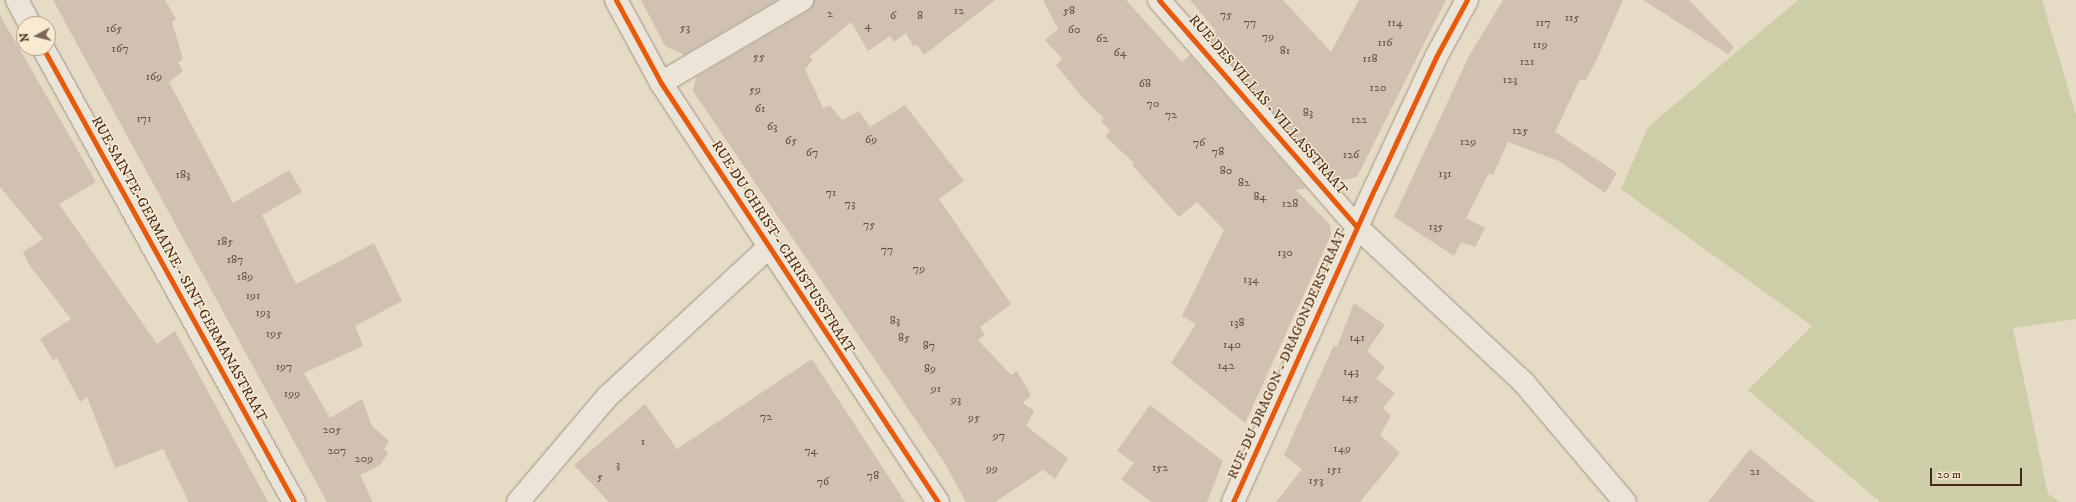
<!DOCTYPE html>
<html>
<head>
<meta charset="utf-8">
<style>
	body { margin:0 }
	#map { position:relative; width:2076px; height:502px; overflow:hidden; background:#e6dbc4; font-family:"IM FELL DW Pica",serif }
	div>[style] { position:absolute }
	.green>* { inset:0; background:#cdcea8 }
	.building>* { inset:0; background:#d1c1b1 }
	.roads { filter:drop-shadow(0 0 1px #9d9385) drop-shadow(0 0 1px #9d9385) }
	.street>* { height:22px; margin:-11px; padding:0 11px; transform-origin:11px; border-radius:11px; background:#eae4d9 }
	.secondary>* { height:22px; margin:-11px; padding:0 11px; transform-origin:11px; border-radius:11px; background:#eae4d9 }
	.cycleway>* { height:5px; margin:-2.5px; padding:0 2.5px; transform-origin:2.5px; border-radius:2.5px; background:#e8590c }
	span { translate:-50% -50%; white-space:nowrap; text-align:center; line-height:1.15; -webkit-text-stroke:3px #f8ebd0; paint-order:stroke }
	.number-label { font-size:12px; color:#684e41 }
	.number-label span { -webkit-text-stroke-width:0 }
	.street-label { font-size:14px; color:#45271c }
	.north { position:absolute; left:16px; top:16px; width:40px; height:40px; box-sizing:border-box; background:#f8ebd0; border:1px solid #b09d88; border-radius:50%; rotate:263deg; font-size:11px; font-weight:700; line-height:16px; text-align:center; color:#45271c }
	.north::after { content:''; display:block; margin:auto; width:14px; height:18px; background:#7d6657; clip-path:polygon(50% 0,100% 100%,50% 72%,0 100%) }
	.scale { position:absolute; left:1930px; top:468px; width:92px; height:18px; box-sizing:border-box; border:2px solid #45271c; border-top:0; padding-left:5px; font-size:12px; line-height:14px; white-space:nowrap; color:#45271c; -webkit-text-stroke:3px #f8ebd0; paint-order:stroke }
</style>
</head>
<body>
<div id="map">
	<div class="green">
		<div style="clip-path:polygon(1798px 0,2042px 0,2076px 115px,2076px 319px,2013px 328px,2048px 494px,2060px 502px,1880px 502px,1748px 390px,1812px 326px,1621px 189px,1648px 127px)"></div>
	</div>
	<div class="building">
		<div style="clip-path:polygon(53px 0,165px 0,176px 19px,172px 22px,183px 59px,178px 63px,183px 71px,169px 82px,233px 203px,289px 170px,302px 192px,262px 215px,296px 284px,374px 243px,402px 301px,355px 326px,363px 346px,304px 373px,330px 418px,362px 399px,372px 426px,389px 441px,384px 449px,388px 453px,380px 465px,360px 475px,373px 502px,327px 502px)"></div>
		<div style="clip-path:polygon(641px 0,777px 0,684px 55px,665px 46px)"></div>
		<div style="clip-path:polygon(814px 0,995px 0,924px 55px,917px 45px,913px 46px,906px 33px,894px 42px,890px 36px,868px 51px,851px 22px,809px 57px,813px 60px,805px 69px,823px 108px,830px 105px,842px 120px,859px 111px,870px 127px,905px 105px,964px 181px,939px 199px,1011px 304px,980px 327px,985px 335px,978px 340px,1011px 375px,1017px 371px,1031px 395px,1023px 403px,1034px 411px,1026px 426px,1068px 458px,1055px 479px,1043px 470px,995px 502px,966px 502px,944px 462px,693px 91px,696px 77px,808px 11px)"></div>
		<div style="clip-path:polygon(1043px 0,1126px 0,1182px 62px,1190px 55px,1306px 188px,1296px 190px,1330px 225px,1331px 235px,1245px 423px,1171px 363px,1196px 324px,1182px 316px,1224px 230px,1197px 202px,1179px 217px,1132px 165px,1134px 163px,1105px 136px,1110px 131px,1101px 121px,1104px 118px,1082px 97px,1056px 65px,1062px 59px,1045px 40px,1058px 29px)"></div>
		<div style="clip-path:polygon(1190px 0,1283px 0,1331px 52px,1359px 0,1446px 0,1357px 177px,1334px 182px,1208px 38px,1216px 31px)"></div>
		<div style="clip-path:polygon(1503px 0,1623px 0,1595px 63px,1585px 81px,1580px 79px,1555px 132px,1617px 173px,1605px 193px,1559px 161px,1508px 142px,1493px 175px,1489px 173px,1466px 218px,1485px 228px,1475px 247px,1461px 242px,1454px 256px,1394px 217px,1469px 56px)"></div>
		<div style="clip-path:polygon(1643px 0,1689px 0,1734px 47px,1728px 54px)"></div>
		<div style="clip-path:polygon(0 15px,96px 182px,59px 204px,157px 344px,175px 331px,268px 502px,189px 502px,163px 449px,115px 468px,87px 397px,80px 402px,57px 358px,53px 360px,40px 339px,71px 319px,30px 266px,23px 252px,43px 239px,0 187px)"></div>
		<div style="clip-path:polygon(1354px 303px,1385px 325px,1367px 351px,1385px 367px,1376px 379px,1395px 393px,1383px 408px,1391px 416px,1380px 435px,1400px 453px,1360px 502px,1276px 502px,1302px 469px,1284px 455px,1334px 345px,1337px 347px)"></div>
		<div style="clip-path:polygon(812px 359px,905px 502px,609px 502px,574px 465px,645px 404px,677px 449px)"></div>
		<div style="clip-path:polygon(1150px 405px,1223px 461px,1207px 502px,1151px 502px,1121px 479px,1134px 463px,1117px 451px)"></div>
		<div style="clip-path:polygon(1750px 449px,1815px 502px,1708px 502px)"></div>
	</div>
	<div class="roads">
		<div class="street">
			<div style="left:17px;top:0;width:27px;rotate:62deg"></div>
			<div style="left:43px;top:48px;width:519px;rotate:61.06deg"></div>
			<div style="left:661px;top:83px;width:164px;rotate:-30.5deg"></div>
			<div style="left:1357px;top:227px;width:229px;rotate:43deg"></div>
			<div style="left:1524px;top:383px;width:156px;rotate:49.7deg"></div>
			<div style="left:518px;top:502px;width:138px;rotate:-49.7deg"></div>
			<div style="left:607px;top:397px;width:221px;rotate:-42.8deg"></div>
		</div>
		<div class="secondary">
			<div style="left:616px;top:0;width:94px;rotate:61.5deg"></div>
			<div style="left:661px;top:83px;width:502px;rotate:56.53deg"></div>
			<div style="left:1159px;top:0;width:301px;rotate:48.9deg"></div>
			<div style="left:1233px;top:502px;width:345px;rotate:-65.7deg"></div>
			<div style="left:1375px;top:188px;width:145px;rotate:-65deg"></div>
			<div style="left:1436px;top:57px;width:65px;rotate:-61.5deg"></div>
		</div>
	</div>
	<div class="cycleway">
		<div style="left:616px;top:0;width:94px;rotate:61.5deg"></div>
		<div style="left:661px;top:83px;width:502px;rotate:56.53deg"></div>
		<div style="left:1159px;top:0;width:301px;rotate:48.9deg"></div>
		<div style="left:43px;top:48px;width:519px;rotate:61.06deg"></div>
		<div style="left:1233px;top:502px;width:345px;rotate:-65.7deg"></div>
		<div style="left:1375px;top:188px;width:145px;rotate:-65deg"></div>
		<div style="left:1436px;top:57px;width:65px;rotate:-61.5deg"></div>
	</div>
	<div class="number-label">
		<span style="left:959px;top:11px">12</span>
		<span style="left:1069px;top:11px">58</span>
		<span style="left:830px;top:14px">2</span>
		<span style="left:1226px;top:15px">75</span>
		<span style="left:893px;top:16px">6</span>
		<span style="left:920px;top:16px">8</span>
		<span style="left:1572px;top:18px">115</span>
		<span style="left:1250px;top:23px">77</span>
		<span style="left:1395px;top:23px">114</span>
		<span style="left:1543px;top:23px">117</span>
		<span style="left:868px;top:26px">4</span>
		<span style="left:685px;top:28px">53</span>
		<span style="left:114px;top:29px">165</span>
		<span style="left:1074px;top:30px">60</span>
		<span style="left:1268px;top:37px">79</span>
		<span style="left:1102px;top:39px">62</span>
		<span style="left:1385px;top:43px">116</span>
		<span style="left:1540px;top:45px">119</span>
		<span style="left:120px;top:49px">167</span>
		<span style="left:1285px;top:51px">81</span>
		<span style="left:1120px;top:53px">64</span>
		<span style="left:759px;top:57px">55</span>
		<span style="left:1370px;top:59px">118</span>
		<span style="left:1527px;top:62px">121</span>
		<span style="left:154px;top:77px">169</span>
		<span style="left:1510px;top:80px">123</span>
		<span style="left:1145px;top:84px">68</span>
		<span style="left:1378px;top:88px">120</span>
		<span style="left:755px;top:90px">59</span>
		<span style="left:1153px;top:104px">70</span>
		<span style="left:760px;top:109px">61</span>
		<span style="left:1308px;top:113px">83</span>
		<span style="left:1171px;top:115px">72</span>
		<span style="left:144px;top:119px">171</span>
		<span style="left:1359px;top:120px">122</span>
		<span style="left:772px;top:127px">63</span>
		<span style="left:1520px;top:131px">125</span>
		<span style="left:871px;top:140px">69</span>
		<span style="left:791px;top:141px">65</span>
		<span style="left:1468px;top:142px">129</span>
		<span style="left:1199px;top:143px">76</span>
		<span style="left:1218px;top:152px">78</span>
		<span style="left:812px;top:153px">67</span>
		<span style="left:1351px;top:155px">126</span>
		<span style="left:1226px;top:171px">80</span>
		<span style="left:1445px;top:174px">131</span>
		<span style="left:183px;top:175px">183</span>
		<span style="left:1244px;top:183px">82</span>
		<span style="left:831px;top:193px">71</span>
		<span style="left:1260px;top:197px">84</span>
		<span style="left:850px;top:204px">73</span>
		<span style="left:1290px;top:204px">128</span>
		<span style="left:869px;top:225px">75</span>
		<span style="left:1436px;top:227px">135</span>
		<span style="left:225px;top:242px">185</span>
		<span style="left:887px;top:250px">77</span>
		<span style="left:1285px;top:253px">130</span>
		<span style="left:235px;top:260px">187</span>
		<span style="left:919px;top:269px">79</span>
		<span style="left:245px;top:277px">189</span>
		<span style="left:1251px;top:280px">134</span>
		<span style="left:253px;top:296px">191</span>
		<span style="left:263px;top:313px">193</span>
		<span style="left:895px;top:321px">83</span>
		<span style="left:1237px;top:323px">138</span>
		<span style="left:274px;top:334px">195</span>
		<span style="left:904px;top:338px">85</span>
		<span style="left:1357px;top:338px">141</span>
		<span style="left:1232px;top:345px">140</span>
		<span style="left:929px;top:346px">87</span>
		<span style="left:1226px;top:366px">142</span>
		<span style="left:284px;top:367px">197</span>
		<span style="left:930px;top:369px">89</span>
		<span style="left:1351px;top:372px">143</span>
		<span style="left:936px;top:389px">91</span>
		<span style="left:292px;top:394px">199</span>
		<span style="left:1350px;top:398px">145</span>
		<span style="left:956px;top:400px">93</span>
		<span style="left:766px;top:417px">72</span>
		<span style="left:974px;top:418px">95</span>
		<span style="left:332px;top:430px">205</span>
		<span style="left:999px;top:436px">97</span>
		<span style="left:643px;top:442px">1</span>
		<span style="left:1342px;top:449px">149</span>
		<span style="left:337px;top:451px">207</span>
		<span style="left:811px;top:451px">74</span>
		<span style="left:364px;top:459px">209</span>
		<span style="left:618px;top:465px">3</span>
		<span style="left:1160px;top:468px">152</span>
		<span style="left:992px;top:469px">99</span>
		<span style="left:1334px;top:470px">151</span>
		<span style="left:1755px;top:472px">21</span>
		<span style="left:873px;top:476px">78</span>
		<span style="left:600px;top:477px">5</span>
		<span style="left:1316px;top:481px">153</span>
		<span style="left:823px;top:482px">76</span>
	</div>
	<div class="street-label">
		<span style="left:1268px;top:105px;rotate:49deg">RUE DES VILLAS - VILLASSTRAAT</span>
		<span style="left:783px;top:247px;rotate:57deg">RUE DU CHRIST - CHRISTUSSTRAAT</span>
		<span style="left:179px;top:269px;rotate:61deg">RUE SAINTE-GERMAINE - SINT GERMANASTRAAT</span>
		<span style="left:1287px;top:354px;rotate:-66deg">RUE DU DRAGON - DRAGONDERSTRAAT</span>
	</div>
	<div class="north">N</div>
	<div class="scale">20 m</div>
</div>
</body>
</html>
